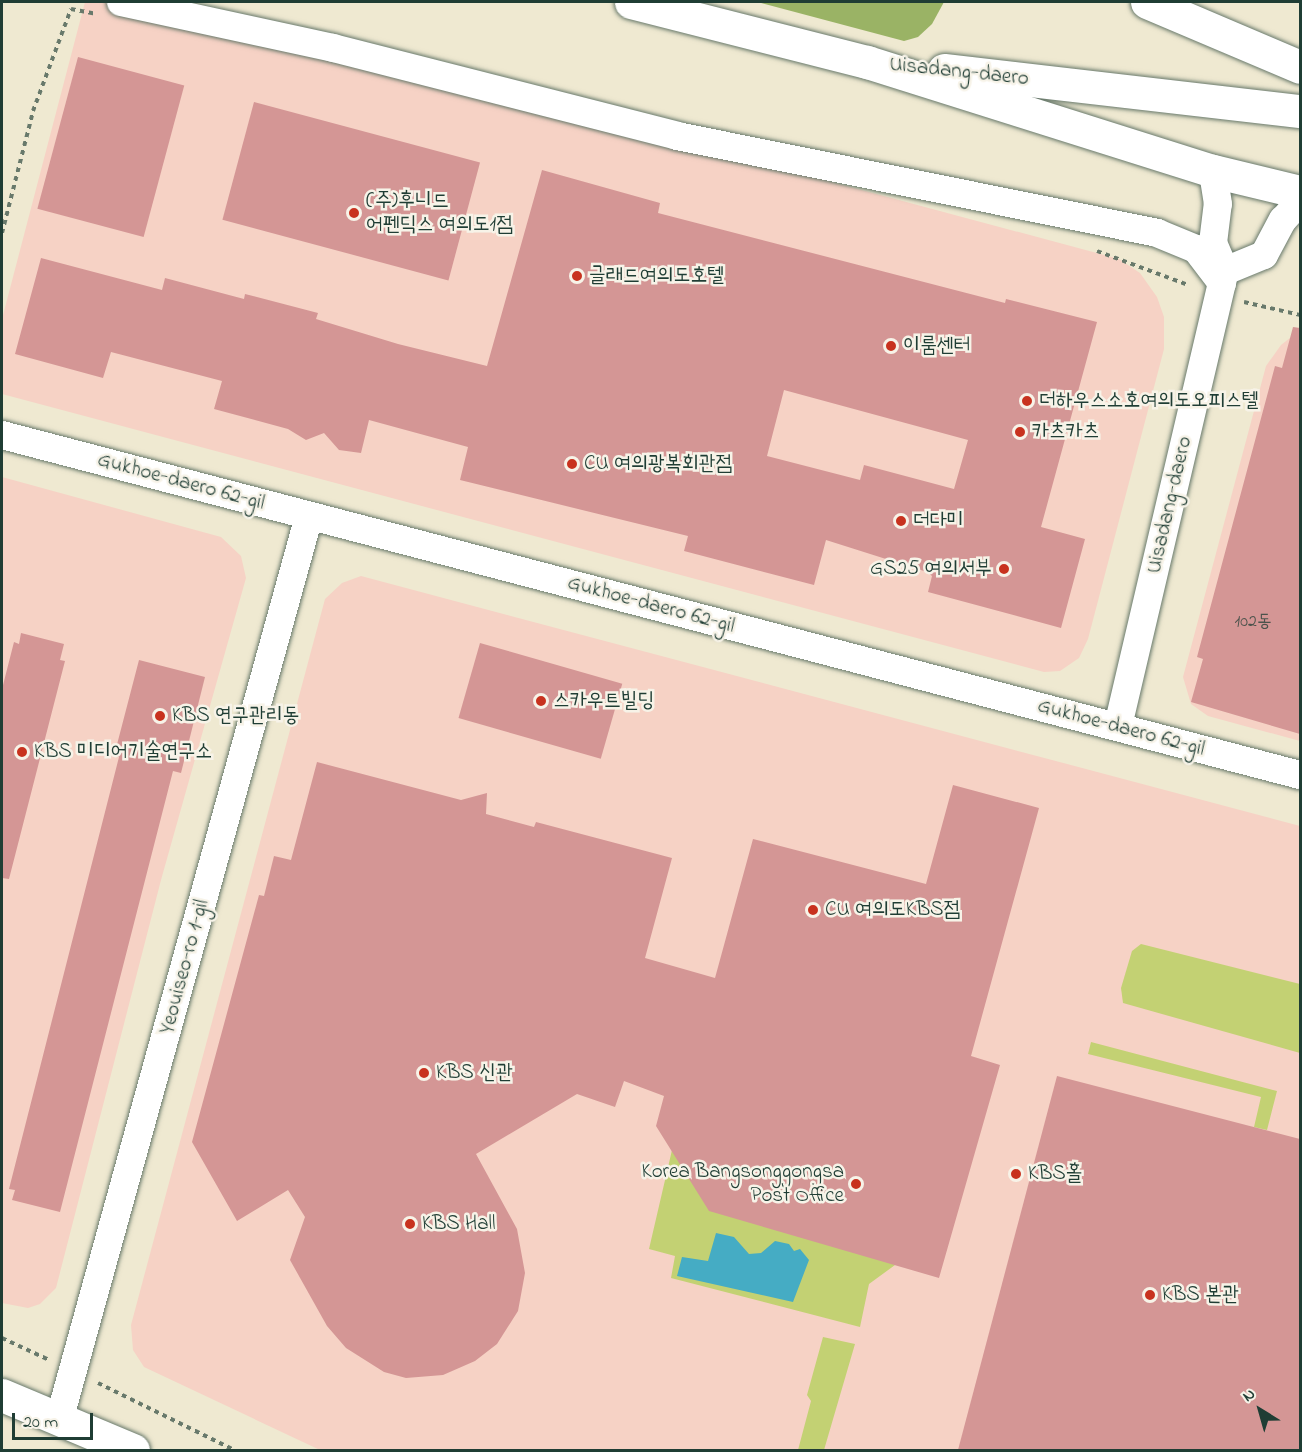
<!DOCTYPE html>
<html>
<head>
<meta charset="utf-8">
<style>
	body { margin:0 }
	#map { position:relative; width:1302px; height:1452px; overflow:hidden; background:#efe9d1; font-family:"Indie Flower","Poor Story",sans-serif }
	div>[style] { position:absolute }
	.built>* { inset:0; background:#f6d2c5 }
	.green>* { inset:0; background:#c3d173 }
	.forest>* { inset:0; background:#9ab365 }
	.water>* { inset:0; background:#45acc4 }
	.building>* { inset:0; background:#d49695; transform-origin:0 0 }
	.path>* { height:4px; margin-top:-2px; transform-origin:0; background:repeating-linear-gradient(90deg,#68796b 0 4.5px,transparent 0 9px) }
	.roads { filter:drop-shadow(0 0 2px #68796b) drop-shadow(0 0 2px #68796b) }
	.minor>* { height:28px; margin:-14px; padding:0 14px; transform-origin:14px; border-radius:14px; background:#fff }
	.major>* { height:33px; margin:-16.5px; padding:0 16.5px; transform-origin:16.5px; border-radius:16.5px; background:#fff }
	.dots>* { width:16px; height:16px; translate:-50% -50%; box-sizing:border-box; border:3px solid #f7f3e8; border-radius:50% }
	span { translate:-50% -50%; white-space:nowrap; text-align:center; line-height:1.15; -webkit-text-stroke:5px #f7f3e8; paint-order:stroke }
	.number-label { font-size:18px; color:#4c534c }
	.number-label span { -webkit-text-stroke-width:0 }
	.street-label { font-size:21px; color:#1f3d34 }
	.poi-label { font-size:21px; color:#1f3d34 }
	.left { translate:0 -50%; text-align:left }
	.right { translate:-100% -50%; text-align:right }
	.frame { position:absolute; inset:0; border:3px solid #1f3d34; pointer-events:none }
	.north { position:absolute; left:1230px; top:1380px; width:60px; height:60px; -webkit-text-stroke:4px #f7f3e8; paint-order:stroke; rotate:323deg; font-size:16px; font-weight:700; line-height:24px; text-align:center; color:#1f3d34 }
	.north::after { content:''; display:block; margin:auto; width:21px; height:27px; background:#1f3d34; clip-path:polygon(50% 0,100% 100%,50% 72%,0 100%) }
	.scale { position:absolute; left:12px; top:1413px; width:81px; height:27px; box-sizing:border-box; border:3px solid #1f3d34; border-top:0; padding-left:8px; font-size:18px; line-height:21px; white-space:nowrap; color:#1f3d34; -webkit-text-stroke:4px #f7f3e8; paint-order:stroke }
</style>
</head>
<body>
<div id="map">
	<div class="built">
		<div style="clip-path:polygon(85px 2px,162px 2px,1119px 259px,1140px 273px,1157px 297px,1164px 317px,1164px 349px,1088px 639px,1079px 658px,1060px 671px,1044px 672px,2px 394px,2px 319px)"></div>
		<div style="clip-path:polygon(1300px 330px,1300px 741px,1208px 716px,1191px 704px,1183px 677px,1266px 366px,1281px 345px)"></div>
		<div style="clip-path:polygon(2px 477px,221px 537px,241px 556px,246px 578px,161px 880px,56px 1288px,40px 1304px,28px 1308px,2px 1303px)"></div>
		<div style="clip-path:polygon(361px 576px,1300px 826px,1300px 1450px,320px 1450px,144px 1367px,133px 1350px,131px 1325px,325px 599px,342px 583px)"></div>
	</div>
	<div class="green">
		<div style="clip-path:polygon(1141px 944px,1300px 984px,1300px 1053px,1123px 1003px,1121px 988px,1132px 951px)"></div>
		<div style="clip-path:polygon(1091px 1042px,1277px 1091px,1267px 1130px,1254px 1127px,1261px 1097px,1088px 1054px)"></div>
		<div style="clip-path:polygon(672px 1150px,895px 1265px,869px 1284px,860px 1327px,671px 1278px,675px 1256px,649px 1249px)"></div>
		<div style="clip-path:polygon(823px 1337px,855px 1344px,824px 1450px,798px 1450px,811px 1401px,807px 1395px)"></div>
	</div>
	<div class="forest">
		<div style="clip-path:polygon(757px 2px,944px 2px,932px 24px,918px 37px,904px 41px)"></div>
	</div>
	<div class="water">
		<div style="clip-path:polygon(716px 1233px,734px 1237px,749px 1254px,761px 1253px,775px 1241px,789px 1244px,794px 1251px,800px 1249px,809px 1260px,793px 1302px,677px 1276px,682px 1257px,708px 1261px)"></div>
	</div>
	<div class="building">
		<div style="left:78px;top:57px;width:110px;height:157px;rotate:15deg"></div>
		<div style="left:254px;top:102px;width:234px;height:122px;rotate:15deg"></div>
		<div style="clip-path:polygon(evenodd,542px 170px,660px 203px,658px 213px,1005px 303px,1006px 299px,1097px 322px,1041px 527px,1085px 539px,1061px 628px,928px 592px,932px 576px,927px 572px,826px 540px,814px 585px,684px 551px,688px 536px,460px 480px,468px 447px,369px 420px,361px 453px,339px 450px,324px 433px,306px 440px,288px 429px,214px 409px,222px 381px,111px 352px,103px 378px,15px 354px,41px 258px,162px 290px,165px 278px,244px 299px,245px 294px,318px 313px,316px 319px,398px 344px,487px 366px,542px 170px,784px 390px,968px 440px,954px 489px,864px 465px,860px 480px,767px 456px,784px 390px)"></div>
		<div style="clip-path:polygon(1293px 327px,1300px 328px,1300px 734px,1191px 702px,1203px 659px,1197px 657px,1275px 366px,1282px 368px)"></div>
		<div style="clip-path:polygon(21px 633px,64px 644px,60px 660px,65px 661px,9px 879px,2px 878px,2px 689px,14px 642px,19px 644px)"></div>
		<div style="left:480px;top:643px;width:148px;height:78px;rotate:16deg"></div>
		<div style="clip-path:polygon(139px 660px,205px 677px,181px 773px,173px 771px,60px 1212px,12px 1200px,15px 1190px,9px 1189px,119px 757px,114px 756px)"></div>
		<div style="clip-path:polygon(317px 762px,461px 800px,487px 793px,486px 814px,534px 827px,536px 822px,672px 858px,645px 958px,715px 978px,753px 839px,926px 884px,953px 785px,1039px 808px,971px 1056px,1000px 1065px,939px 1278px,709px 1211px,656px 1126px,664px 1096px,624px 1081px,615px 1107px,577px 1094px,476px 1154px,517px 1229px,525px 1273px,518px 1311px,497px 1344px,475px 1361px,443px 1375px,406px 1378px,384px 1372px,346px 1348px,327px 1326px,290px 1260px,305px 1217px,288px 1190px,237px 1221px,192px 1142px,259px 895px,264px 896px,274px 856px,291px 860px)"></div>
		<div style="clip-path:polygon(1057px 1076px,1300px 1139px,1300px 1450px,958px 1450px)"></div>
	</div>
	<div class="path">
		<div style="left:2px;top:233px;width:126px;rotate:-75.7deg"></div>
		<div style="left:33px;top:111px;width:109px;rotate:-69.6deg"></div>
		<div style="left:71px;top:9px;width:25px;rotate:11deg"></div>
		<div style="left:1097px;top:251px;width:97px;rotate:20.5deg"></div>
		<div style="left:1244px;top:302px;width:57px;rotate:13.1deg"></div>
		<div style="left:2px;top:1338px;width:50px;rotate:25deg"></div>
		<div style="left:98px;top:1383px;width:152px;rotate:26.2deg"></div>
	</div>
	<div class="roads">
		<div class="minor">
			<div style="left:121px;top:2px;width:217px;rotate:12.2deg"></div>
			<div style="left:333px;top:48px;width:355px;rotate:14.3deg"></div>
			<div style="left:677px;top:136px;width:490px;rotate:11.4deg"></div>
			<div style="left:1157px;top:233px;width:42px;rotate:22.3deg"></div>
			<div style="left:1196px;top:249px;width:43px;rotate:52.6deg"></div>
			<div style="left:1225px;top:271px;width:42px;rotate:-22.3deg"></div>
			<div style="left:1264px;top:255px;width:40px;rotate:-62deg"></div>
			<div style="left:1283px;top:220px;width:25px;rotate:-48deg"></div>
			<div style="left:2px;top:435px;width:1342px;rotate:14.68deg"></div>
			<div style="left:1118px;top:726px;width:467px;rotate:-76.8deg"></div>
			<div style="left:1225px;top:271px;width:30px;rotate:-113deg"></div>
			<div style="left:1213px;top:243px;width:39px;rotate:-83deg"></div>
			<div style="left:1218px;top:204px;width:33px;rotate:-99deg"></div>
			<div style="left:60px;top:1417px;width:935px;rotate:-74.55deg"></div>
		</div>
		<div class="major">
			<div style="left:631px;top:2px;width:244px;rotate:14.3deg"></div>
			<div style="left:867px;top:62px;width:363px;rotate:17.5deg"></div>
			<div style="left:1213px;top:171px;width:89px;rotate:13.6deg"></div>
			<div style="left:1147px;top:2px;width:166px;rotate:23deg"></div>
			<div style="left:944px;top:70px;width:358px;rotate:6.6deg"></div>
			<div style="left:2px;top:1395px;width:142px;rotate:22.8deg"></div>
		</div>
	</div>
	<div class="dots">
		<div style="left:354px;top:213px;background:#c8321e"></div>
		<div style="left:577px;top:276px;background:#c8321e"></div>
		<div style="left:891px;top:346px;background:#c8321e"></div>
		<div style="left:1027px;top:401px;background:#c8321e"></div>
		<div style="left:1020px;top:432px;background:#c8321e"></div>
		<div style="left:572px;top:464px;background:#c8321e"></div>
		<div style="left:901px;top:521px;background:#c8321e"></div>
		<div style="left:1004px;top:569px;background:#c8321e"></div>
		<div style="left:541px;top:701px;background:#c8321e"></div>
		<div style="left:160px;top:716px;background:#c8321e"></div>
		<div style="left:22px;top:752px;background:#c8321e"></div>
		<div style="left:813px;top:910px;background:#c8321e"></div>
		<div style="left:424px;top:1073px;background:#c8321e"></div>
		<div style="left:1016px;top:1174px;background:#c8321e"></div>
		<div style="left:856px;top:1184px;background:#c8321e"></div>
		<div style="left:410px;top:1224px;background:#c8321e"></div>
		<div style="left:1150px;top:1295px;background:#c8321e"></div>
	</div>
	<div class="number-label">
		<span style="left:1253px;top:622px">102동</span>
	</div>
	<div class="street-label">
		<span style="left:959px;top:72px;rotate:6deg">Uisadang-daero</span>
		<span style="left:181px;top:482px;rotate:15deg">Gukhoe-daero 62-gil</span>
		<span style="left:1170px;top:505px;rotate:-77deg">Uisadang-daero</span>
		<span style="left:651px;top:605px;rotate:15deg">Gukhoe-daero 62-gil</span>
		<span style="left:1121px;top:728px;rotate:15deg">Gukhoe-daero 62-gil</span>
		<span style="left:185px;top:967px;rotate:-75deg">Yeouiseo-ro 1-gil</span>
	</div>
	<div class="poi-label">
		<span class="left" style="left:366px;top:213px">(주)후니드<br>어펜딕스 여의도1점</span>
		<span class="left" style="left:589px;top:276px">글래드여의도호텔</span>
		<span class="left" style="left:903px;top:346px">이룸센터</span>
		<span class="left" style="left:1039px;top:401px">더하우스소호여의도오피스텔</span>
		<span class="left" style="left:1032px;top:432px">카츠카츠</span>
		<span class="left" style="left:584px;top:464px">CU 여의광복회관점</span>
		<span class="left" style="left:913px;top:521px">더다미</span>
		<span class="right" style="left:992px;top:569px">GS25 여의서부</span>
		<span class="left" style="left:553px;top:701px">스카우트빌딩</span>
		<span class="left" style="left:172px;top:716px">KBS 연구관리동</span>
		<span class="left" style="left:34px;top:752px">KBS 미디어기술연구소</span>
		<span class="left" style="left:825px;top:910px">CU 여의도KBS점</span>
		<span class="left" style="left:436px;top:1073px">KBS 신관</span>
		<span class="right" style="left:844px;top:1184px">Korea Bangsonggongsa<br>Post Office</span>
		<span class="left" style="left:1028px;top:1174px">KBS홀</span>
		<span class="left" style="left:422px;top:1224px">KBS Hall</span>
		<span class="left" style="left:1162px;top:1295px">KBS 본관</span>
	</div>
	<div class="frame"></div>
	<div class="north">N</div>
	<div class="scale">20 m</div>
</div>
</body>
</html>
